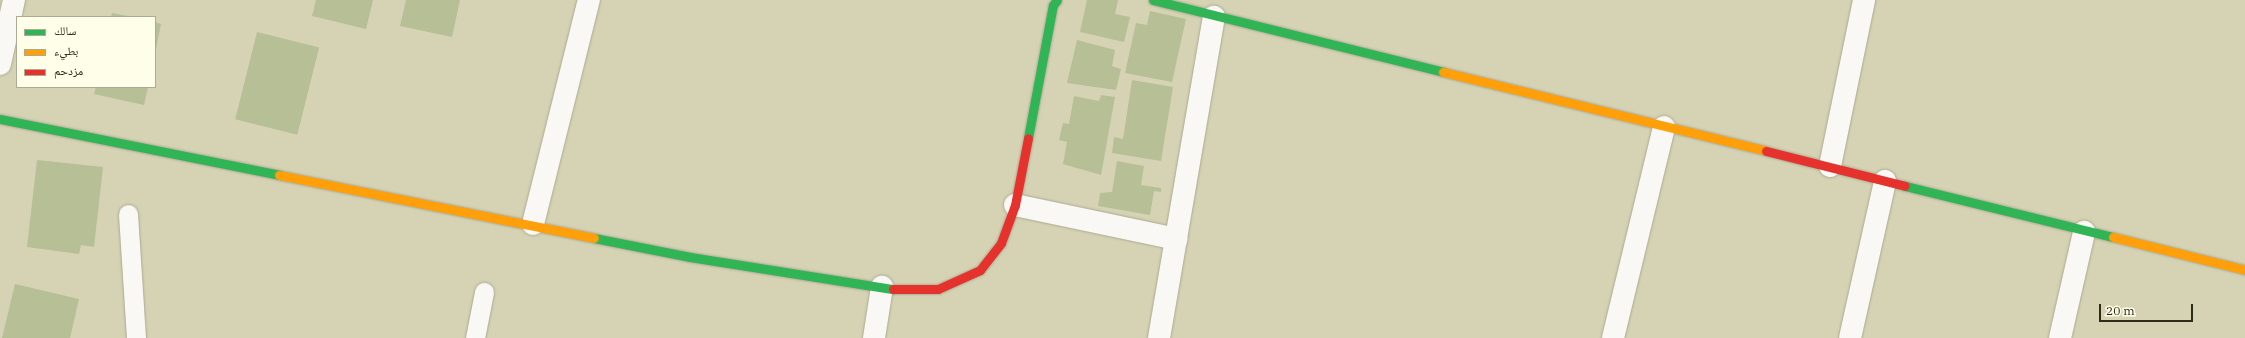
<!DOCTYPE html>
<html>
<head>
<meta charset="utf-8">
<style>
	body { margin:0 }
	#map { position:relative; width:2245px; height:338px; overflow:hidden; background:#d5d3b4; font-family:"IBM Plex Serif","Noto Naskh Arabic",serif }
	div>[style] { position:absolute }
	.building>* { inset:0; background:#b7bf97; transform-origin:0 0 }
	.roads { filter:drop-shadow(0 0 1px #acaa92) drop-shadow(0 0 1px #acaa92) }
	.lane>* { height:19px; margin:-9.5px; padding:0 9.5px; transform-origin:9.5px; border-radius:9.5px; background:#f9f8f4 }
	.street>* { height:22px; margin:-11px; padding:0 11px; transform-origin:11px; border-radius:11px; background:#f9f8f4 }
	.fast>* { height:9px; margin:-4.5px; padding:0 4.5px; transform-origin:4.5px; border-radius:4.5px; background:#30b455 }
	.slow>* { height:9px; margin:-4.5px; padding:0 4.5px; transform-origin:4.5px; border-radius:4.5px; background:#ff9f0a }
	.jam>* { height:9px; margin:-4.5px; padding:0 4.5px; transform-origin:4.5px; border-radius:4.5px; background:#e5322d }
	span { translate:-50% -50%; white-space:nowrap; text-align:center; line-height:1.15; -webkit-text-stroke:4px #fffee8; paint-order:stroke }
	.legend { position:absolute; left:16px; top:16px; width:140px; height:72px; box-sizing:border-box; background:#fffee8; border:1px solid #abaa94; margin:0; padding:5px 7px; list-style:none; font-size:12px; color:#2d2c16 }
	.legend li { display:flex; align-items:center; gap:8px; height:20px }
	.legend b { width:20px; border:1px solid #abaa94 }
	.scale { position:absolute; left:2099px; top:304px; width:94px; height:18px; box-sizing:border-box; border:2px solid #2d2c16; border-top:0; padding-left:5px; font-size:12px; line-height:14px; white-space:nowrap; color:#2d2c16; -webkit-text-stroke:3px #fffee8; paint-order:stroke }
</style>
</head>
<body>
<div id="map">
	<div class="building">
		<div style="clip-path:polygon(316px 0,373px 0,366px 29px,312px 16px)"></div>
		<div style="clip-path:polygon(406px 0,460px 0,452px 37px,400px 26px)"></div>
		<div style="clip-path:polygon(1087px 0,1118px 0,1115px 14px,1130px 17px,1124px 42px,1080px 32px)"></div>
		<div style="clip-path:polygon(1150px 11px,1186px 19px,1172px 82px,1125px 73px,1136px 23px,1147px 25px)"></div>
		<div style="clip-path:polygon(112px 13px,128px 16px,128px 17px,111px 17px)"></div>
		<div style="clip-path:polygon(155px 22px,161px 24px,156px 49px,155px 49px)"></div>
		<div style="left:257px;top:32px;width:64px;height:90px;rotate:14deg"></div>
		<div style="clip-path:polygon(1077px 40px,1115px 50px,1112px 66px,1121px 69px,1116px 90px,1067px 83px)"></div>
		<div style="clip-path:polygon(1132px 80px,1173px 87px,1161px 161px,1112px 153px,1114px 137px,1123px 139px)"></div>
		<div style="clip-path:polygon(96px 87px,148px 87px,144px 105px,94px 94px)"></div>
		<div style="clip-path:polygon(1101px 95px,1115px 97px,1101px 175px,1063px 164px,1067px 142px,1059px 140px,1063px 123px,1069px 124px,1074px 96px,1099px 101px)"></div>
		<div style="clip-path:polygon(37px 160px,103px 167px,94px 247px,81px 245px,79px 254px,27px 247px)"></div>
		<div style="clip-path:polygon(1117px 161px,1144px 166px,1141px 185px,1161px 188px,1161px 192px,1154px 191px,1150px 215px,1098px 206px,1100px 193px,1112px 192px)"></div>
		<div style="clip-path:polygon(15px 284px,79px 299px,70px 338px,2px 338px)"></div>
	</div>
	<div class="roads">
		<div class="lane">
			<div style="left:128px;top:214px;width:124px;rotate:86.3deg"></div>
			<div style="left:475px;top:338px;width:47px;rotate:-78.9deg"></div>
		</div>
		<div class="street">
			<div style="left:0;top:64px;width:66px;rotate:-77.7deg"></div>
			<div style="left:1830px;top:166px;width:169px;rotate:-78.4deg"></div>
			<div style="left:1015px;top:205px;width:165px;rotate:11.9deg"></div>
			<div style="left:533px;top:224px;width:231px;rotate:-76deg"></div>
			<div style="left:874px;top:338px;width:52px;rotate:-81.1deg"></div>
			<div style="left:1159px;top:338px;width:326px;rotate:-80.3deg"></div>
			<div style="left:1613px;top:338px;width:217px;rotate:-76.4deg"></div>
			<div style="left:1850px;top:338px;width:161px;rotate:-77.4deg"></div>
			<div style="left:2060px;top:338px;width:109px;rotate:-77.2deg"></div>
		</div>
		<div class="fast">
			<div style="left:1153px;top:0;width:299px;rotate:13.9deg"></div>
			<div style="left:0;top:119px;width:285px;rotate:11.3deg"></div>
			<div style="left:1028px;top:138px;width:135px;rotate:-79.4deg"></div>
			<div style="left:1053px;top:5px;width:6px;rotate:-51deg"></div>
			<div style="left:1905px;top:186px;width:214px;rotate:13.8deg"></div>
			<div style="left:594px;top:238px;width:98px;rotate:11.2deg"></div>
			<div style="left:690px;top:257px;width:206px;rotate:9deg"></div>
		</div>
		<div class="slow">
			<div style="left:1443px;top:72px;width:333px;rotate:13.7deg"></div>
			<div style="left:279px;top:175px;width:321px;rotate:11.3deg"></div>
			<div style="left:2113px;top:237px;width:136px;rotate:14deg"></div>
		</div>
		<div class="jam">
			<div style="left:1766px;top:151px;width:143px;rotate:14.1deg"></div>
			<div style="left:893px;top:289px;width:45px"></div>
			<div style="left:938px;top:289px;width:46px;rotate:-24.3deg"></div>
			<div style="left:980px;top:270px;width:34px;rotate:-52deg"></div>
			<div style="left:1001px;top:243px;width:40px;rotate:-69.8deg"></div>
			<div style="left:1015px;top:205px;width:68px;rotate:-79deg"></div>
		</div>
	</div>
	<ul class="legend">
	<li><b style="height:5px;background:#30b455"></b>سالك</li>
	<li><b style="height:5px;background:#ff9f0a"></b>بطيء</li>
	<li><b style="height:5px;background:#e5322d"></b>مزدحم</li>
	</ul>
	<div class="scale">20 m</div>
</div>
</body>
</html>
